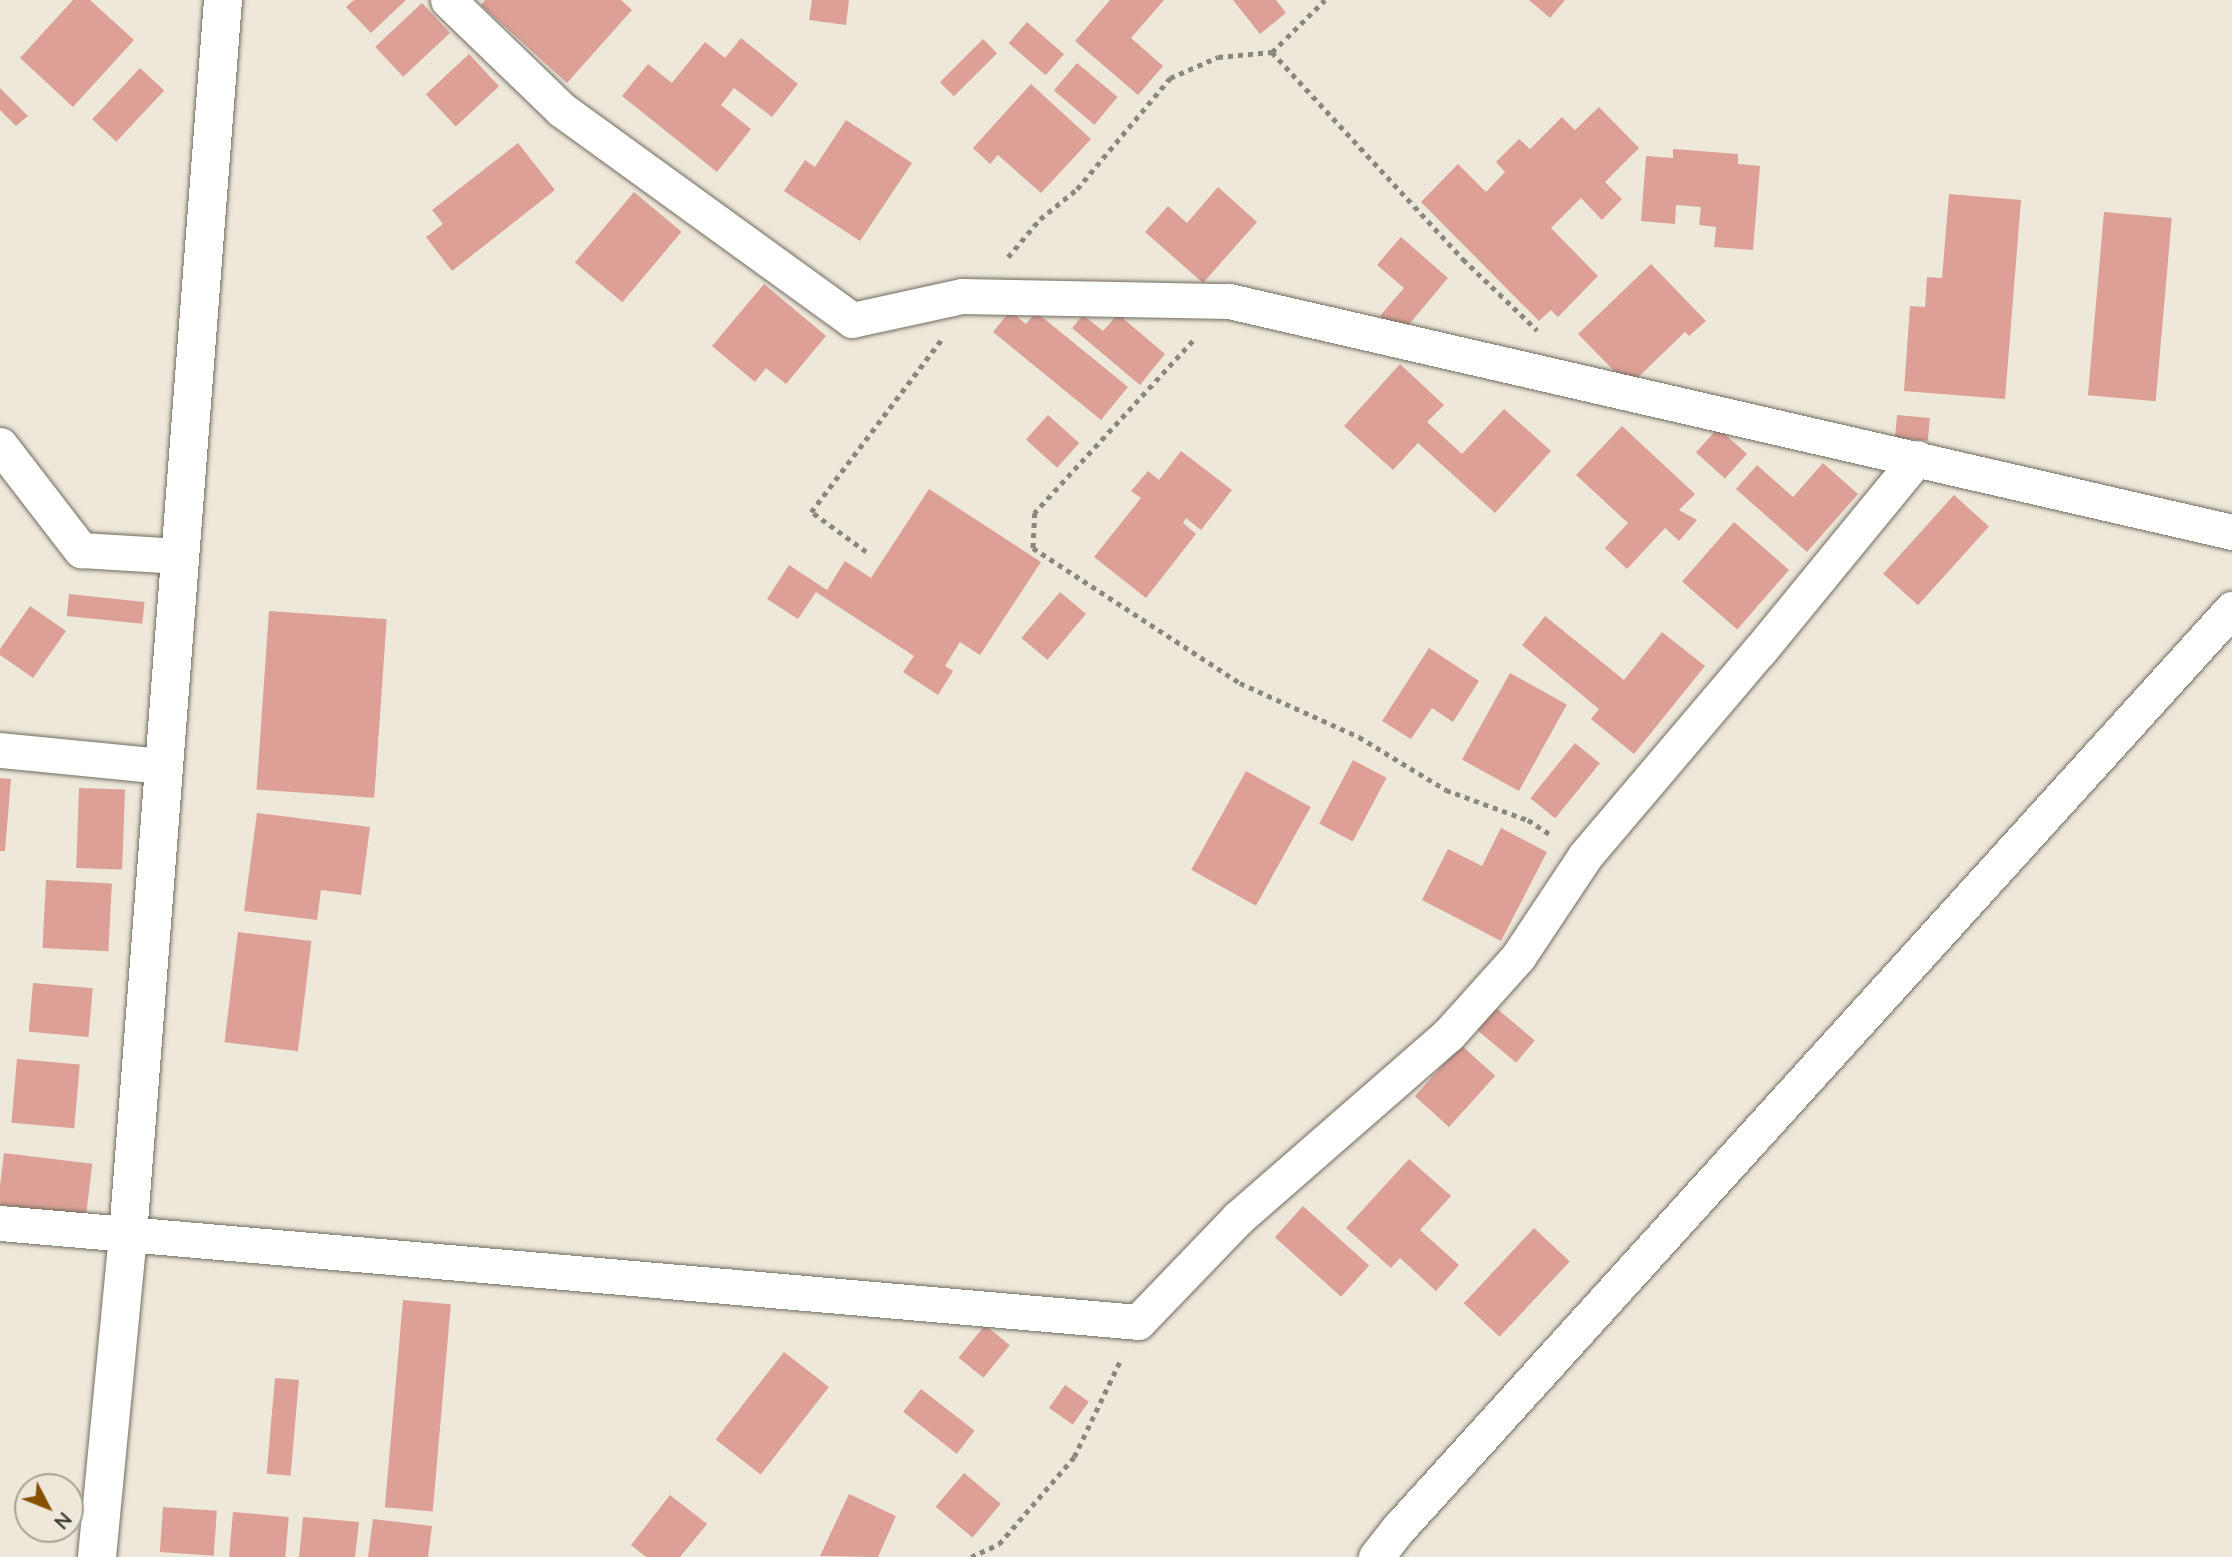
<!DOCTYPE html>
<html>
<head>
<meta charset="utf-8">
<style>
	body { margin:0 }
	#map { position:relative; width:2232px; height:1557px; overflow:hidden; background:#eee8db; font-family:Lato,sans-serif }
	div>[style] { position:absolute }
	.building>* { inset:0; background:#dca096; transform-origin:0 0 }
	.path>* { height:4.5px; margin-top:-2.25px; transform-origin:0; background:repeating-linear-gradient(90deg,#8b877e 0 5px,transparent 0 10px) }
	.roads { filter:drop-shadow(0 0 2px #716c60) drop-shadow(0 0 2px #716c60) }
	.street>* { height:35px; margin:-17.5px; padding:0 17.5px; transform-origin:17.5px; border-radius:17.5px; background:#fff }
	.secondary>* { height:38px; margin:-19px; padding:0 19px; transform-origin:19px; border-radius:19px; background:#fff }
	span { translate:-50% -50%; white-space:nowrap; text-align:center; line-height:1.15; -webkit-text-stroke:5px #eee8db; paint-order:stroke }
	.north { position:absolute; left:14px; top:1473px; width:70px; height:70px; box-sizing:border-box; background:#eee8db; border:2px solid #a6a197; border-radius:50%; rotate:132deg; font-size:19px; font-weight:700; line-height:28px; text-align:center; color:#393732 }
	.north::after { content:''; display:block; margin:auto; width:24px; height:32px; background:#865000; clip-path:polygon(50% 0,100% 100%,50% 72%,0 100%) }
</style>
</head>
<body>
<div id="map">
	<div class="building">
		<div style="clip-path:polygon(73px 0,90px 0,134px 40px,73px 107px,20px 58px)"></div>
		<div style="clip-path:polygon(354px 0,406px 0,371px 33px,346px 7px)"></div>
		<div style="clip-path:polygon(485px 0,621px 0,632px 10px,567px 83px,481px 5px)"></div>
		<div style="clip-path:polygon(812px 0,849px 0,846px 25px,809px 20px)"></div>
		<div style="clip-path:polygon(1110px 0,1164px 0,1131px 38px,1163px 66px,1138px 95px,1075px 41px)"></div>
		<div style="clip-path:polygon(1233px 0,1276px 0,1286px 13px,1260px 34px)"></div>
		<div style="clip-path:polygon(1529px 0,1565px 0,1550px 18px)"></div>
		<div style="left:422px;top:3px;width:41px;height:64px;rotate:47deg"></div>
		<div style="left:1027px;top:22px;width:49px;height:28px;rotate:41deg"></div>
		<div style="clip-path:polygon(741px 38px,798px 84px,772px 117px,734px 88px,721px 105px,751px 129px,717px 172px,622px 96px,648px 64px,672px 83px,705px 42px,725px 58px)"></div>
		<div style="left:983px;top:39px;width:20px;height:61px;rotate:45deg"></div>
		<div style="left:469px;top:54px;width:44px;height:59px;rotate:47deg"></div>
		<div style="left:1077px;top:63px;width:53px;height:36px;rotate:40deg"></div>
		<div style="left:140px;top:68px;width:33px;height:70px;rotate:43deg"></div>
		<div style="clip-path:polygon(1031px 84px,1091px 139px,1041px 193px,998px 155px,990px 164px,973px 148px)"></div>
		<div style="clip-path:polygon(0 88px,28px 116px,16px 126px,0 110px)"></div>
		<div style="clip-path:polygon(1599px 107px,1639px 148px,1605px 182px,1622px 199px,1602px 220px,1581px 198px,1551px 228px,1598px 276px,1558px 317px,1551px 310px,1539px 321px,1421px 202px,1458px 164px,1486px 192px,1505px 172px,1496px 162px,1519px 139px,1530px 149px,1562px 117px,1575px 130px)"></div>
		<div style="clip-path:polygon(846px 120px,912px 163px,860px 241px,784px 191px,805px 160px,815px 167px)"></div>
		<div style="clip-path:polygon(518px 143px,555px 190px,452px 271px,426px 237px,443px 224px,432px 210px)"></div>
		<div style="clip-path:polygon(1673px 149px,1738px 154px,1738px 164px,1760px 166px,1753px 250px,1714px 247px,1716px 227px,1699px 225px,1701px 207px,1676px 205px,1675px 224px,1641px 221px,1646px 156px,1673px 158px)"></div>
		<div style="clip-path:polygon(1218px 187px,1257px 222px,1203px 283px,1145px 232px,1168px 206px,1187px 223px)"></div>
		<div style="left:634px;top:192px;width:62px;height:92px;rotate:40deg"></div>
		<div style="clip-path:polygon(1949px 194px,2021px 200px,2005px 399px,1904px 391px,1910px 306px,1925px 307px,1927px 277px,1942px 278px)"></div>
		<div style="left:2104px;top:212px;width:68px;height:184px;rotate:5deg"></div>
		<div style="clip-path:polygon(1401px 237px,1448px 278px,1401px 334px,1380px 316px,1404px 288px,1377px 265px)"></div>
		<div style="clip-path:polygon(1651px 264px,1706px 321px,1689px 336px,1685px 332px,1629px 386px,1578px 334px)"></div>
		<div style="clip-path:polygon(764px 284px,826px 336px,786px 384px,766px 368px,755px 382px,712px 346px)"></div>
		<div style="clip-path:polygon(1010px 311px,1026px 324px,1036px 312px,1128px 387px,1101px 420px,993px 332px)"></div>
		<div style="clip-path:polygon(1118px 314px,1165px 354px,1140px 385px,1072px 328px,1083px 315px,1103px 331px)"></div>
		<div style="clip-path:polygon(1400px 364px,1444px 405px,1427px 422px,1462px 454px,1504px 409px,1551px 451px,1495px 513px,1418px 443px,1393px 470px,1344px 426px)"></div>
		<div style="left:1048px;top:415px;width:42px;height:33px;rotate:42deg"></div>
		<div style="left:1897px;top:415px;width:33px;height:23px;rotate:5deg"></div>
		<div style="clip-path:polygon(1622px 426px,1695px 494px,1679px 510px,1697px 520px,1679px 541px,1665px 528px,1627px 569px,1605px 548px,1628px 523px,1576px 475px)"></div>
		<div style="left:1718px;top:428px;width:39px;height:33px;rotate:42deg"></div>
		<div style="clip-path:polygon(1181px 451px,1232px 490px,1201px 530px,1186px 518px,1183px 523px,1196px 534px,1146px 598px,1094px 557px,1141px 498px,1131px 491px,1148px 471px,1159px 480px)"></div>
		<div style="clip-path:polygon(1823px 463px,1858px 494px,1807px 552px,1736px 489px,1757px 465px,1793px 497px)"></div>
		<div style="clip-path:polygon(929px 489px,1041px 562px,980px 655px,960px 642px,945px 666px,953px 671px,938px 695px,903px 672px,914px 656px,816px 592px,798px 619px,767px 599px,789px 565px,827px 590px,845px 561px,871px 578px)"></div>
		<div style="left:1954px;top:495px;width:47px;height:106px;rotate:42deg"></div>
		<div style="left:1734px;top:522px;width:73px;height:79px;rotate:41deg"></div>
		<div style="left:1060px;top:592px;width:34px;height:60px;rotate:40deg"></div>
		<div style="left:69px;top:594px;width:76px;height:22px;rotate:6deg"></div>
		<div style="clip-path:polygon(30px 606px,66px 631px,33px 678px,0 655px,0 649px)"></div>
		<div style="left:269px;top:611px;width:118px;height:179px;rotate:4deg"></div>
		<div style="clip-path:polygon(1545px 616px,1624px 680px,1662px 632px,1705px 666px,1634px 754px,1591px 719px,1599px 709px,1522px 645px)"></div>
		<div style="clip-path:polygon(1429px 648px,1479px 681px,1453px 722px,1432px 708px,1411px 739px,1382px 721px)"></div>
		<div style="left:1510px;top:673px;width:65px;height:99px;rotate:29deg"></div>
		<div style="left:1575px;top:743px;width:32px;height:71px;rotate:39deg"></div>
		<div style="left:1353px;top:760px;width:38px;height:72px;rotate:28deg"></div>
		<div style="left:1246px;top:771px;width:74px;height:113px;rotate:29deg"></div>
		<div style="clip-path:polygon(0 778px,11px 779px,5px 851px,0 851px)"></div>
		<div style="left:79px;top:788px;width:46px;height:80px;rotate:2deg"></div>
		<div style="clip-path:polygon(257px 813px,370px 827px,361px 895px,321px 890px,317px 920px,244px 911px)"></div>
		<div style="clip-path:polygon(1501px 828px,1547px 852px,1501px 941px,1422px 900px,1448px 849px,1482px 866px)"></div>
		<div style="left:46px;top:880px;width:66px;height:68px;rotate:3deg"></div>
		<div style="left:238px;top:932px;width:74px;height:111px;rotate:7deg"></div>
		<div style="left:33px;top:983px;width:60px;height:49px;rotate:5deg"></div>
		<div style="left:1495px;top:1007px;width:52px;height:29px;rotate:40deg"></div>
		<div style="left:1461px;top:1045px;width:46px;height:69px;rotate:42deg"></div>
		<div style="left:17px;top:1059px;width:63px;height:64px;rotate:5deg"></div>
		<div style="left:4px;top:1153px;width:89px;height:52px;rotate:7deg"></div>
		<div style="clip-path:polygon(1409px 1159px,1451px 1196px,1420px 1230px,1459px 1265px,1436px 1291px,1400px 1258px,1391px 1268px,1346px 1228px)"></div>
		<div style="left:1303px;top:1206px;width:89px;height:42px;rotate:42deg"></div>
		<div style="left:1534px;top:1228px;width:49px;height:103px;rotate:43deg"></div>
		<div style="left:403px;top:1300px;width:48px;height:208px;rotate:5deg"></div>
		<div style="left:985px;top:1325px;width:32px;height:42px;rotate:39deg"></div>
		<div style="left:784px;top:1352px;width:57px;height:111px;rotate:38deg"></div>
		<div style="left:275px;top:1378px;width:24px;height:96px;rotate:5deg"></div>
		<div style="left:1065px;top:1385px;width:29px;height:28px;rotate:35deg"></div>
		<div style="left:921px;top:1389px;width:68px;height:29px;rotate:38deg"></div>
		<div style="left:964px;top:1473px;width:48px;height:44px;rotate:40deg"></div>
		<div style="clip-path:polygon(849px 1494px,896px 1516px,878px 1557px,820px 1556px)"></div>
		<div style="clip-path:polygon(670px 1495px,707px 1524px,680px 1557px,646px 1557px,631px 1545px)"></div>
		<div style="left:163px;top:1507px;width:54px;height:45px;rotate:4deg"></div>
		<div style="left:233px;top:1512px;width:56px;height:45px;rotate:5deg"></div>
		<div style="clip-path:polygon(303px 1517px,359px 1522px,355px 1557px,299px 1557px)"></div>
		<div style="clip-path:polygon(373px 1519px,432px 1526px,428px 1557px,368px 1557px)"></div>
	</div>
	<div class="path">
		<div style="left:1272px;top:52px;width:74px;rotate:-44.5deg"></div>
		<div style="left:1008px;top:257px;width:50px;rotate:-49.9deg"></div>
		<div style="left:1040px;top:219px;width:48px;rotate:-39deg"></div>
		<div style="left:1077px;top:189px;width:145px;rotate:-50deg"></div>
		<div style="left:1170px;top:78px;width:52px;rotate:-23.6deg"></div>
		<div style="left:1218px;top:57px;width:54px;rotate:-5.3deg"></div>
		<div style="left:1272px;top:52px;width:282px;rotate:47.3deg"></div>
		<div style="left:1463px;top:259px;width:103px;rotate:43.8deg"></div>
		<div style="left:1193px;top:341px;width:234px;rotate:132.6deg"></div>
		<div style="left:1035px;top:513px;width:35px;rotate:93deg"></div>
		<div style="left:1033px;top:548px;width:247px;rotate:33.1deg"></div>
		<div style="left:1240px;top:683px;width:131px;rotate:24.4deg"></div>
		<div style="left:1359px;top:737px;width:102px;rotate:31.3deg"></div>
		<div style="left:1446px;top:790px;width:87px;rotate:20.1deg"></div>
		<div style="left:1528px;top:820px;width:27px;rotate:33deg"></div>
		<div style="left:866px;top:552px;width:68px;rotate:-144deg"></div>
		<div style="left:811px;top:512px;width:216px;rotate:-52.9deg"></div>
		<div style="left:971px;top:1557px;width:31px;rotate:-25deg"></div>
		<div style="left:999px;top:1544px;width:115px;rotate:-49.2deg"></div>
		<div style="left:1074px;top:1457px;width:109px;rotate:-64.4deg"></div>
	</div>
	<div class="roads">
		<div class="street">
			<div style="left:448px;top:0;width:158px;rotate:44deg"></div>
			<div style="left:562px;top:110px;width:358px;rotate:35.9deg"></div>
			<div style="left:852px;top:320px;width:113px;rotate:-12.3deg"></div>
			<div style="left:962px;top:296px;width:267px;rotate:1.1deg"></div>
			<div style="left:1229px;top:301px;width:1029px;rotate:12.97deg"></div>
			<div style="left:0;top:445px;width:133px;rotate:52.4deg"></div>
			<div style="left:81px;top:550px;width:99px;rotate:3.5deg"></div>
			<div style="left:0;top:750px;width:165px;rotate:5.6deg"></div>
			<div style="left:0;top:1223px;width:1142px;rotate:4.97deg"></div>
			<div style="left:1138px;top:1322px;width:144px;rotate:-46.1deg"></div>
			<div style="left:1238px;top:1218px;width:279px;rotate:-41.1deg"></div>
			<div style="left:1448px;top:1035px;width:105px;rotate:-48.1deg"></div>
			<div style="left:1518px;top:957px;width:121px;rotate:-56.4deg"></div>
			<div style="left:1585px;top:856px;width:270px;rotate:-49.7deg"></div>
			<div style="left:1760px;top:650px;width:248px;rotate:-50.7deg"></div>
			<div style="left:1376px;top:1557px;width:36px;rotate:-52deg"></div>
			<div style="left:1398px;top:1529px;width:1242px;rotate:-47.81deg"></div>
		</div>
		<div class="secondary">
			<div style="left:97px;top:1557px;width:323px;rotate:-84.5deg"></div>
			<div style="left:128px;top:1235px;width:1239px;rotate:-85.6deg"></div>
		</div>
	</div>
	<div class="north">N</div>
</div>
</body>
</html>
